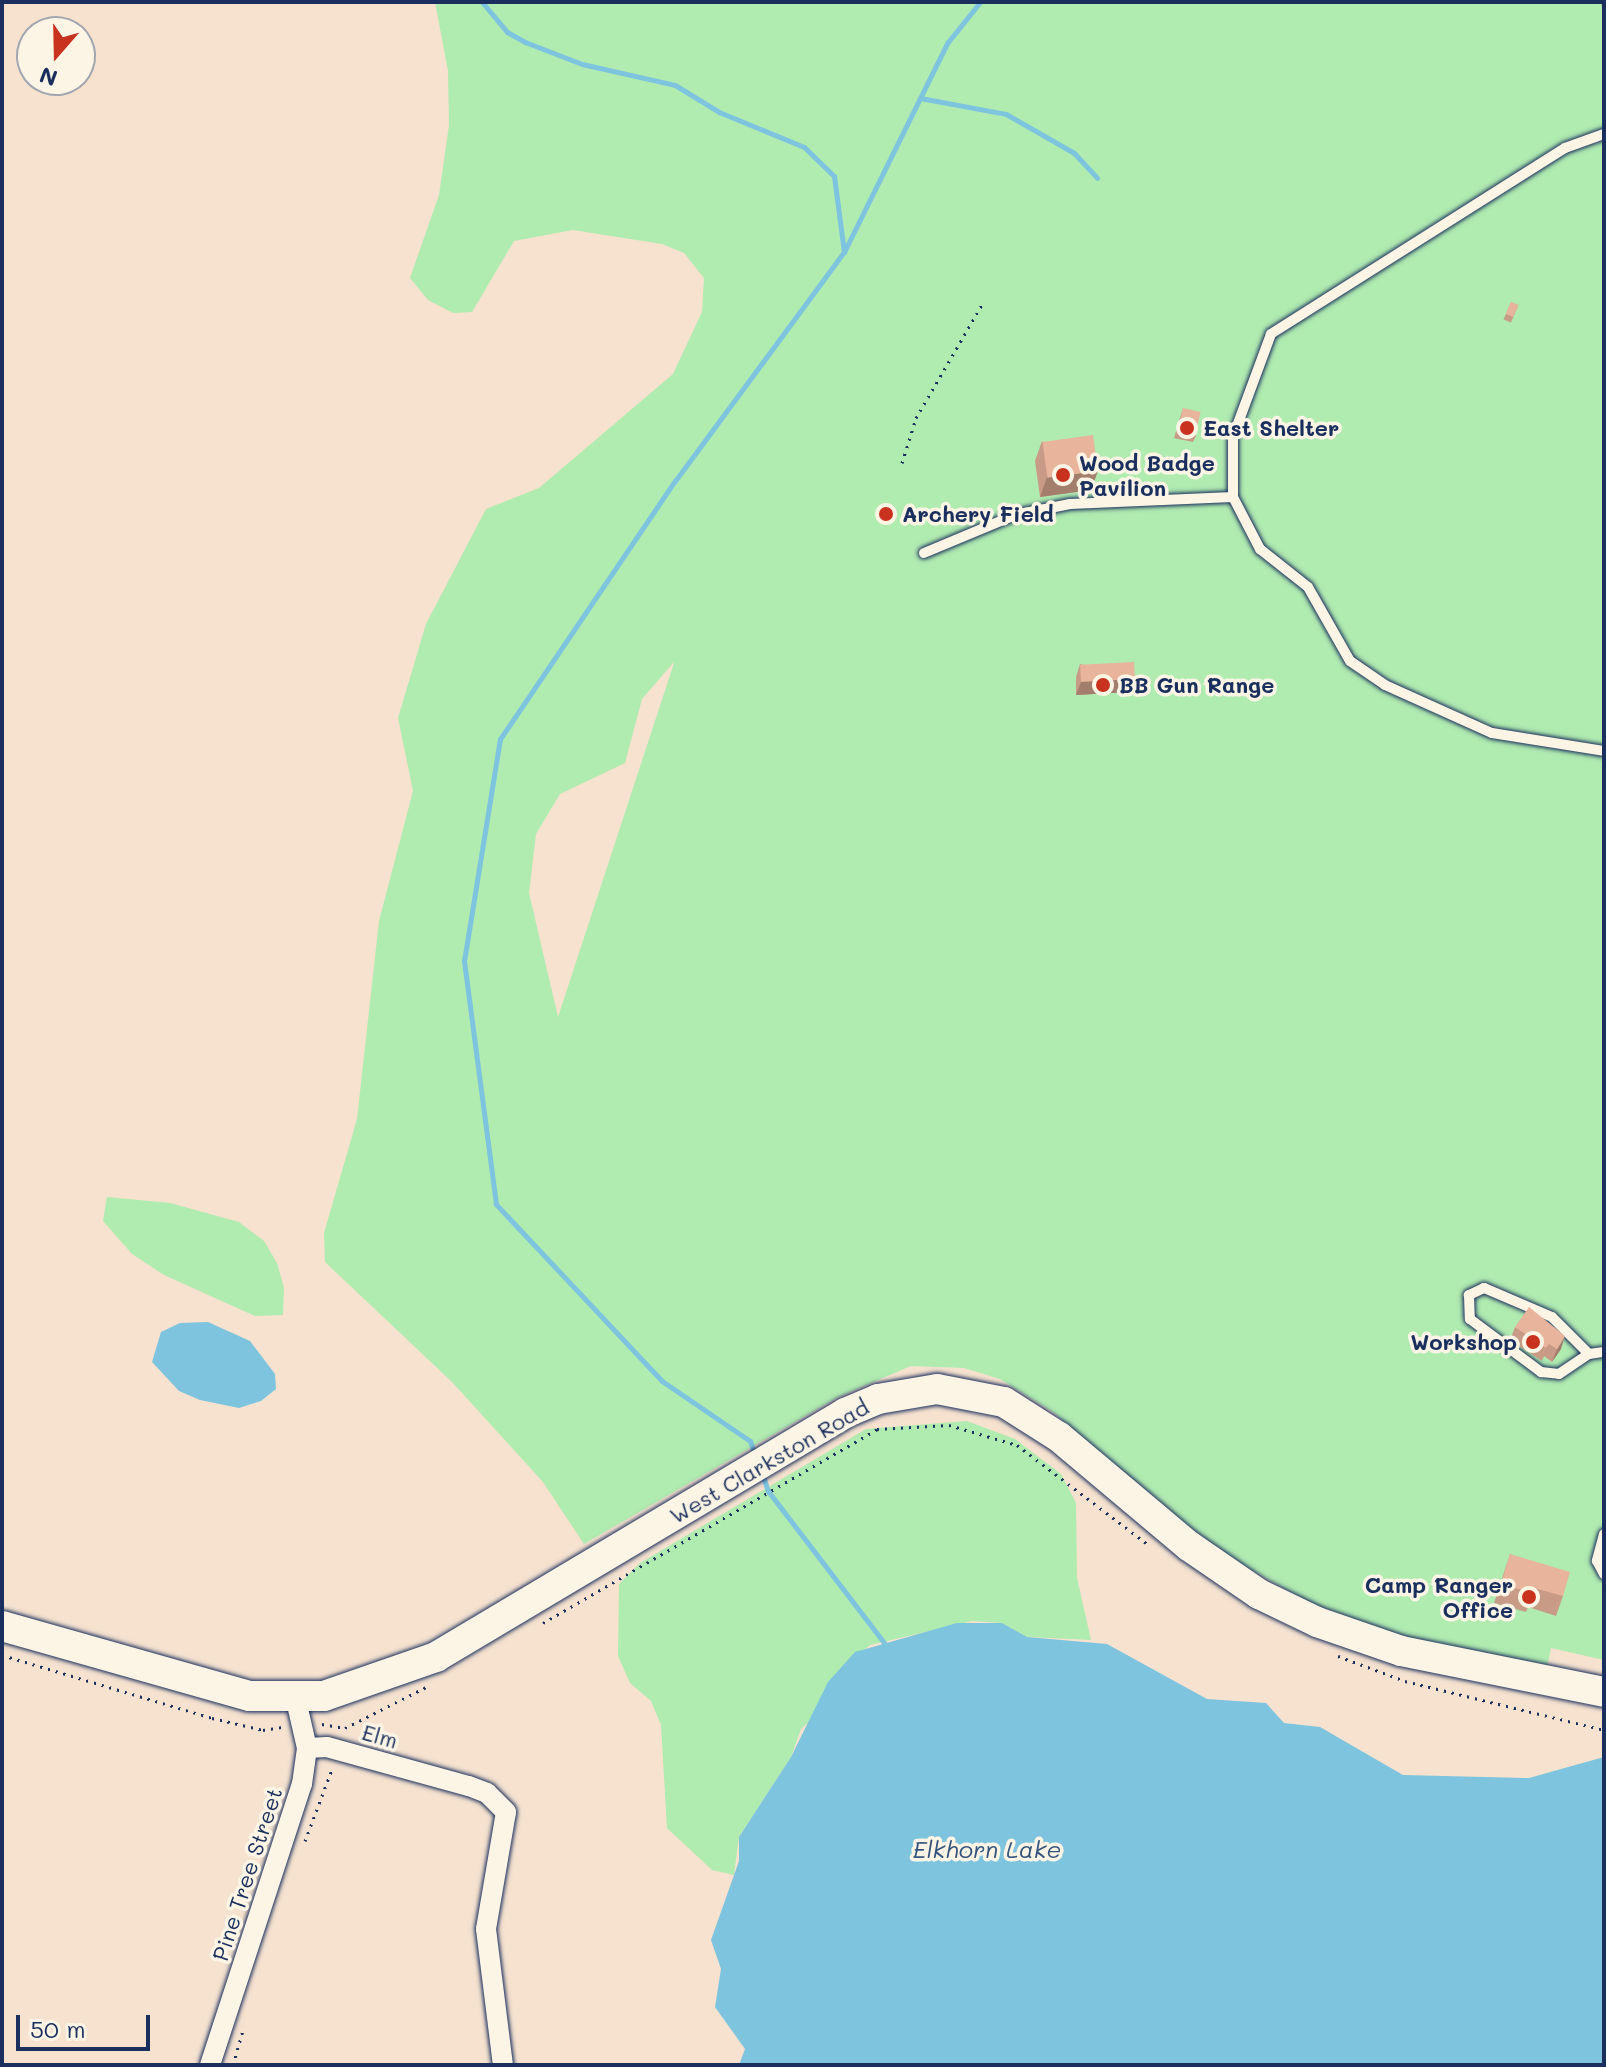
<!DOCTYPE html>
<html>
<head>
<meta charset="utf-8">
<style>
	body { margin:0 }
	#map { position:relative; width:1606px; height:2067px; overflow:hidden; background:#f6e2cf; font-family:Mali,sans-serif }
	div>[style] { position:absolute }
	.green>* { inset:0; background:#b0ebb0 }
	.water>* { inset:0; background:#7ec4df }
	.stream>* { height:5px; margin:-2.5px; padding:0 2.5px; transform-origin:2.5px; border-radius:2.5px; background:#7ec4df }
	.path>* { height:3px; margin-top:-1.5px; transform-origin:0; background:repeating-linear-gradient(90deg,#1b2f5e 0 2px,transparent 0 8px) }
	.roads { filter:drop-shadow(0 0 2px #1b2f5e) drop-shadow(0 0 2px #1b2f5e) }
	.service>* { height:10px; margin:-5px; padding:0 5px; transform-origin:5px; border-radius:5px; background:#fcf5e5 }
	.minor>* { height:20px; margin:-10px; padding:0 10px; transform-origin:10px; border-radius:10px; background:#fcf5e5 }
	.secondary>* { height:30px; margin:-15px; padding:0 15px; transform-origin:15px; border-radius:15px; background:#fcf5e5 }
	.wall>* { inset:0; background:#c89b86; transform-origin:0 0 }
	.shaded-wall>* { inset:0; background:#a37e6d }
	.building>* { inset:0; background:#e9b49c; transform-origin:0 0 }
	.dots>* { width:22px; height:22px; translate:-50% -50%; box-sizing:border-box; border:4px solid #fcf5e5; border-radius:50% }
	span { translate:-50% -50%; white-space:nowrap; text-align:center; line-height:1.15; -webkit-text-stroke:7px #fcf5e5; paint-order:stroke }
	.poi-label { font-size:22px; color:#1b2f5e; font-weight:700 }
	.left { translate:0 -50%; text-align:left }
	.right { translate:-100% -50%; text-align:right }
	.street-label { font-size:22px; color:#1b2f5e }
	.water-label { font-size:24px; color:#34547e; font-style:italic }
	.frame { position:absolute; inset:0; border:4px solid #1b2f5e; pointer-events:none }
	.north { position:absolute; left:16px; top:16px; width:80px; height:80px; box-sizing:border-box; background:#fcf5e5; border:2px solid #a2a6af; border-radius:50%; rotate:200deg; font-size:22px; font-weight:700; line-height:32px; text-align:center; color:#1b2f5e }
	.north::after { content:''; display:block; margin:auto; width:28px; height:36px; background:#c8321e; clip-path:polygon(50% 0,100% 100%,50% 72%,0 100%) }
	.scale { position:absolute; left:16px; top:2015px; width:134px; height:36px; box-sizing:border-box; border:4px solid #1b2f5e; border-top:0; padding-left:10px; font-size:24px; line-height:28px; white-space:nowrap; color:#1b2f5e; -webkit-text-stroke:6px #fcf5e5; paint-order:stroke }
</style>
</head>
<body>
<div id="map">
	<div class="green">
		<div style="clip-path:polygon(evenodd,435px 2px,1604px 2px,1604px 1660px,1551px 1648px,1547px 1667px,1400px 1637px,1322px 1610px,1215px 1549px,1053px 1412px,1000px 1379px,964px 1368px,911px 1366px,838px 1397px,584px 1544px,543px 1482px,452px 1382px,325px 1262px,324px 1233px,357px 1119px,379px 921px,413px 791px,398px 718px,426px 624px,486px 509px,539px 488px,673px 374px,702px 312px,704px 278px,684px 253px,662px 244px,573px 230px,514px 241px,472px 312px,453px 313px,428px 300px,410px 278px,439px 195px,449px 125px,448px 71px,435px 2px,674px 662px,674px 663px,558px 1017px,529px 893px,536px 834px,560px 794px,625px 763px,642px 699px,674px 662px)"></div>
		<div style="clip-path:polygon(107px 1197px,170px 1203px,239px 1222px,264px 1241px,277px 1263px,284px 1288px,283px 1315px,255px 1316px,164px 1275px,132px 1254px,103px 1221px)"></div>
		<div style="clip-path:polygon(967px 1421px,1015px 1439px,1061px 1474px,1076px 1503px,1077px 1578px,1091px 1640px,1027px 1637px,1002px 1623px,972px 1621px,870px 1645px,834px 1676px,814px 1717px,801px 1729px,791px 1757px,739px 1837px,734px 1875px,712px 1870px,667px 1828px,661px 1725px,651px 1701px,630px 1683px,618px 1656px,619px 1584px,640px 1563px,866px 1429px)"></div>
	</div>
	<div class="water">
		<div style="clip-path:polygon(208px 1322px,250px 1341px,275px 1374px,276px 1389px,261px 1401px,239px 1408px,200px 1400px,179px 1391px,152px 1362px,161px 1332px,180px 1323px)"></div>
		<div style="clip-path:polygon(957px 1623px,1002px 1623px,1027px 1637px,1107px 1644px,1207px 1699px,1266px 1703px,1284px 1723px,1320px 1727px,1403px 1775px,1529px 1778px,1604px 1757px,1604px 2065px,739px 2065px,745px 2049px,715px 2007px,721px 1969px,711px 1940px,739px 1861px,739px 1837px,791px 1757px,828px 1682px,855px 1652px)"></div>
	</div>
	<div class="stream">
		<div style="left:482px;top:2px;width:39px;rotate:50deg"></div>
		<div style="left:507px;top:32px;width:21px;rotate:29deg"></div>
		<div style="left:525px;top:42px;width:61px;rotate:21.1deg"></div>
		<div style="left:582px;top:64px;width:95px;rotate:12.7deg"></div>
		<div style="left:675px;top:85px;width:52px;rotate:31.5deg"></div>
		<div style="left:719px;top:112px;width:92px;rotate:22.4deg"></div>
		<div style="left:804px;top:147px;width:42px;rotate:44deg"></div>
		<div style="left:834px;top:176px;width:77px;rotate:82.5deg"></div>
		<div style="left:920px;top:98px;width:87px;rotate:10.5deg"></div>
		<div style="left:1006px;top:114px;width:78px;rotate:29.8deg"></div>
		<div style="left:1074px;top:153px;width:34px;rotate:47deg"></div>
		<div style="left:755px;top:1456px;width:16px;rotate:-108deg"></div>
		<div style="left:750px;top:1441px;width:107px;rotate:-145.7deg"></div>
		<div style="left:662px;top:1381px;width:243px;rotate:-133.2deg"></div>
		<div style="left:496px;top:1204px;width:245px;rotate:-97.5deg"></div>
		<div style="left:464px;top:961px;width:225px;rotate:-80.8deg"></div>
		<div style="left:500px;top:739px;width:312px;rotate:-55.9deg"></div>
		<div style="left:675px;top:481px;width:285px;rotate:-53.6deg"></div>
		<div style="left:844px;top:252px;width:234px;rotate:-63.7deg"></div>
		<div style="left:948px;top:42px;width:51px;rotate:-51.3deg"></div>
		<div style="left:762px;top:1473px;width:19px;rotate:72deg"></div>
		<div style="left:768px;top:1491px;width:193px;rotate:52.6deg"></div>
	</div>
	<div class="path">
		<div style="left:902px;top:463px;width:47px;rotate:-72.7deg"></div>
		<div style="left:916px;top:418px;width:133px;rotate:-59.8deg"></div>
		<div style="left:543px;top:1623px;width:386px;rotate:-30.1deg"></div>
		<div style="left:877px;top:1429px;width:72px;rotate:-3.2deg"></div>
		<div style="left:949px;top:1425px;width:71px;rotate:16.4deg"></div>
		<div style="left:1017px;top:1445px;width:167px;rotate:37.2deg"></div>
		<div style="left:2px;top:1655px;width:219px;rotate:16.7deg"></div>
		<div style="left:212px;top:1718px;width:52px;rotate:13.2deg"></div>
		<div style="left:263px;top:1730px;width:20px;rotate:-9deg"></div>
		<div style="left:1338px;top:1656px;width:72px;rotate:20.5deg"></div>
		<div style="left:1405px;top:1681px;width:205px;rotate:13.8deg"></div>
		<div style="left:322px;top:1724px;width:23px;rotate:10deg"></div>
		<div style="left:345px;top:1728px;width:93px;rotate:-26.8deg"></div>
		<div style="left:305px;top:1841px;width:77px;rotate:-69.4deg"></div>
		<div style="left:233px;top:2065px;width:40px;rotate:-74deg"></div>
	</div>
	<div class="roads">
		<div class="service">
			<div style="left:1604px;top:134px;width:41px;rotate:160.3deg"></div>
			<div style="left:1565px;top:148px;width:348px;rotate:147.7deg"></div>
			<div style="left:1271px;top:334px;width:110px;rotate:110.3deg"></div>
			<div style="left:1233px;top:437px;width:60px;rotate:90deg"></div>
			<div style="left:1233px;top:497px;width:59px;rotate:62.6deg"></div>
			<div style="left:1260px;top:549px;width:61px;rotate:38.4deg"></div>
			<div style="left:1308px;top:587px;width:85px;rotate:60.4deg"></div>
			<div style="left:1350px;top:661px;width:42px;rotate:34.4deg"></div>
			<div style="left:1385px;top:685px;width:117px;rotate:24.2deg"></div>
			<div style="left:1492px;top:733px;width:113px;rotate:9.1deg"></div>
			<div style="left:924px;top:553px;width:99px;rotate:-22.7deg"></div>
			<div style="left:1015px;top:515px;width:56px;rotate:-11.3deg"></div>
			<div style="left:1070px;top:504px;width:163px;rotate:-2.5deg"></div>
			<div style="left:1589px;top:1354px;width:52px;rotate:-135deg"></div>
			<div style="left:1552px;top:1317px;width:74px;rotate:-156.9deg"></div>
			<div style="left:1484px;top:1288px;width:17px;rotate:155deg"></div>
			<div style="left:1469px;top:1295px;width:24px;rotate:88deg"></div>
			<div style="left:1470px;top:1319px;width:89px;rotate:36.7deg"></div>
			<div style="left:1541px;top:1372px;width:18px;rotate:6deg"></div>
			<div style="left:1559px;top:1374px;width:36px;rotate:-34deg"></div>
			<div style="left:1589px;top:1354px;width:15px;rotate:-8deg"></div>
			<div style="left:1604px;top:1534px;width:28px;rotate:105deg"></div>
			<div style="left:1597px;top:1561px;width:15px;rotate:62deg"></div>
		</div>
		<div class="minor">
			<div style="left:307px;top:1748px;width:20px;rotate:-3deg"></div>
			<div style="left:327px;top:1747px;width:147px;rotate:15.4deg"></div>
			<div style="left:469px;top:1786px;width:19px;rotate:21deg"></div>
			<div style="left:487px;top:1793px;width:27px;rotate:45deg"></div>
			<div style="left:506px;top:1812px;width:119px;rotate:99.7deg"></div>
			<div style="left:486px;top:1929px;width:137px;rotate:82.9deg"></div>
			<div style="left:210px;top:2065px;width:296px;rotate:-71.9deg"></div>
			<div style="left:302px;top:1784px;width:36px;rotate:-82deg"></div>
			<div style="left:307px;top:1748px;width:53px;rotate:-103deg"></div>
		</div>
		<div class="secondary">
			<div style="left:2px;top:1626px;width:257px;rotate:15.8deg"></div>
			<div style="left:249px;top:1696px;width:75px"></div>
			<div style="left:324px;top:1696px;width:119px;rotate:-19.2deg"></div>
			<div style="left:436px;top:1657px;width:476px;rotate:-30.8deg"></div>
			<div style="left:845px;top:1413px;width:36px;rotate:-23deg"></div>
			<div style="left:878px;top:1399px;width:60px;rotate:-9.6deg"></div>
			<div style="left:937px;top:1389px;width:68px;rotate:11deg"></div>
			<div style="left:1004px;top:1402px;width:65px;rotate:32.5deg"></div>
			<div style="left:1059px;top:1437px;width:170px;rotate:40deg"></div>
			<div style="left:1189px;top:1546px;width:85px;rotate:34.4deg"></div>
			<div style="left:1259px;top:1594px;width:64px;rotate:25.8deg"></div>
			<div style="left:1317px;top:1622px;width:89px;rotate:19deg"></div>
			<div style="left:1401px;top:1651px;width:207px;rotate:11.4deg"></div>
		</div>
	</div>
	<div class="wall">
		<div style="clip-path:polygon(1601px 2px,1604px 2px,1604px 17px)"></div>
		<div style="left:1511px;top:302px;width:8px;height:19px;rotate:23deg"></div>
		<div style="clip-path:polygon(1183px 408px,1196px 436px,1193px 442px,1174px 438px)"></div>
		<div style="clip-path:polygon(1042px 441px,1091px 490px,1040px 497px,1035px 461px)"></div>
		<div style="clip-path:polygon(1080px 664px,1135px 679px,1130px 692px,1076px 695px,1076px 677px)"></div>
		<div style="clip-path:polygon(1515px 1327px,1561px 1349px,1552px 1362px,1544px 1356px,1542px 1361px,1510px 1340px)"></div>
		<div style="clip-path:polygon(1510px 1554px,1563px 1596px,1556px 1616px,1528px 1607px,1526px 1612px,1494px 1603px)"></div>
	</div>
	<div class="shaded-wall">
		<div style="clip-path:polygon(1098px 471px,1091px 490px,1040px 497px,1047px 477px)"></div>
		<div style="clip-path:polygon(1135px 679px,1130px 692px,1076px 695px,1081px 682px)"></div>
		<div style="clip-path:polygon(1565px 1336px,1561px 1349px,1552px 1362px,1557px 1349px)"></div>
	</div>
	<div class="building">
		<div style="left:1511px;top:302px;width:8px;height:13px;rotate:23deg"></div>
		<div style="left:1183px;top:408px;width:18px;height:24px;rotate:13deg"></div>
		<div style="left:1093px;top:435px;width:36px;height:51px;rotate:82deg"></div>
		<div style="left:1134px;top:662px;width:17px;height:54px;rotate:87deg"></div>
		<div style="clip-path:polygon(1529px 1307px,1565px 1336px,1557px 1349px,1549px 1344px,1546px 1348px,1515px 1327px)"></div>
		<div style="clip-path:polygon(1510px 1554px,1570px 1572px,1563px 1596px,1534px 1588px,1533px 1593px,1501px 1584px)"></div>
	</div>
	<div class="dots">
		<div style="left:1187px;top:428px;background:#c8321e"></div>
		<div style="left:1063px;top:475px;background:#c8321e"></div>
		<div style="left:886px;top:514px;background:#c8321e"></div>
		<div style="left:1103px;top:685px;background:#c8321e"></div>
		<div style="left:1533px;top:1342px;background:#c8321e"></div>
		<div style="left:1529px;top:1597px;background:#c8321e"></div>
	</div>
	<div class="poi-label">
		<span class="left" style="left:1203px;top:428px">East Shelter</span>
		<span class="left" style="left:1079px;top:475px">Wood Badge<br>Pavilion</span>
		<span class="left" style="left:902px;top:514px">Archery Field</span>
		<span class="left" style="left:1119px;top:685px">BB Gun Range</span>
		<span class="right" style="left:1517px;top:1342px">Workshop</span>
		<span class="right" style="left:1513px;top:1597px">Camp Ranger<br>Office</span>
	</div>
	<div class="street-label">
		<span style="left:769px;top:1461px;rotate:-30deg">West Clarkston Road</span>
		<span style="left:380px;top:1736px;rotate:16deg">Elm</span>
		<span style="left:247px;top:1874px;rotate:-72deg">Pine Tree Street</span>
	</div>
	<div class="water-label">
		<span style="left:987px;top:1849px">Elkhorn Lake</span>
	</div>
	<div class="frame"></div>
	<div class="north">N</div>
	<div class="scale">50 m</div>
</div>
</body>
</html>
